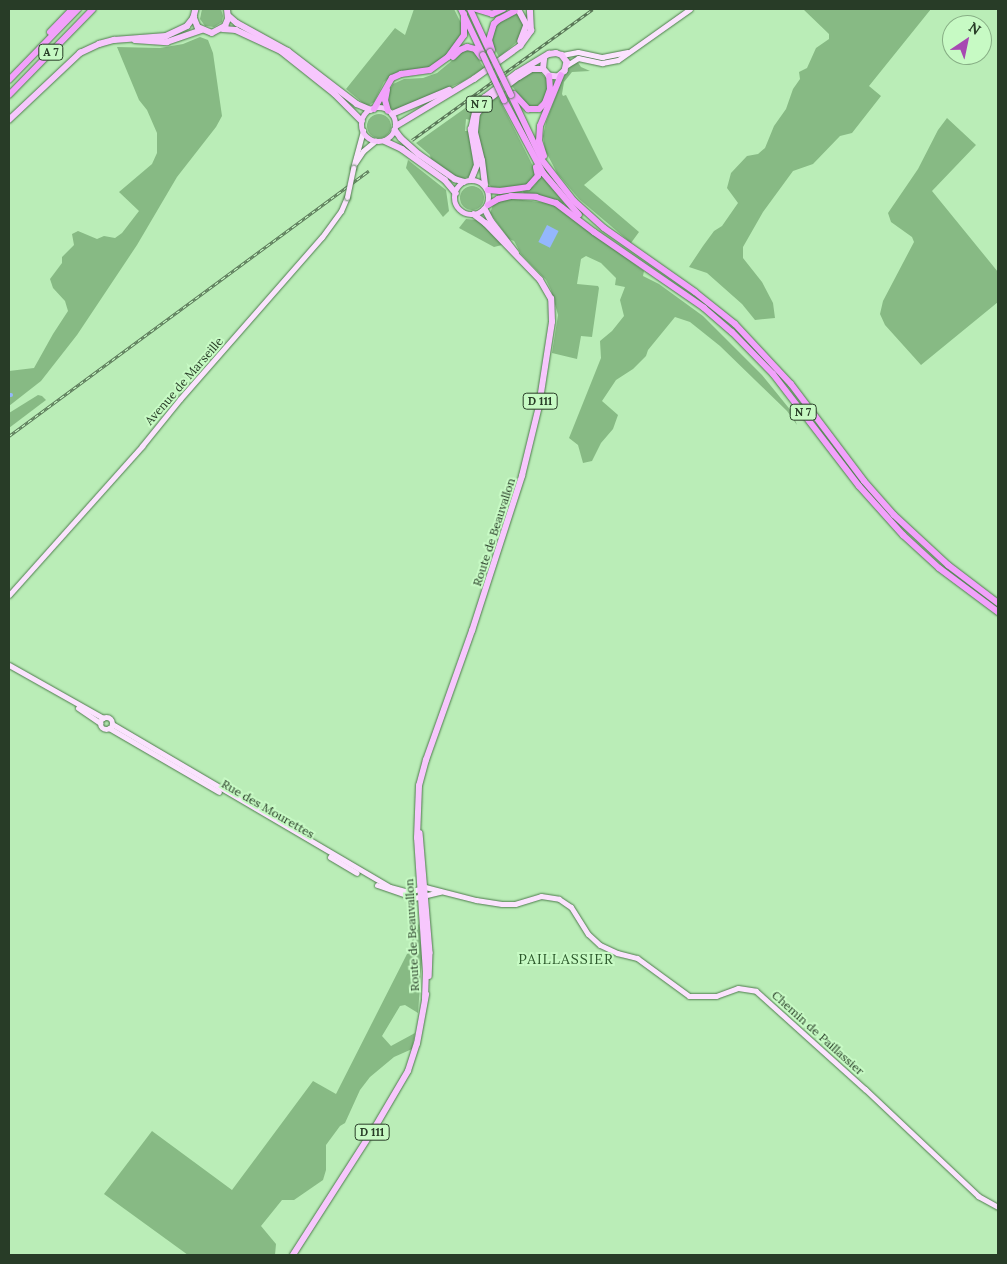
<!DOCTYPE html>
<html>
<head>
<meta charset="utf-8">
<style>
	body { margin:0 }
	#map { position:relative; width:1007px; height:1264px; overflow:hidden; background:#baedb7; font-family:Lora,serif }
	div>[style] { position:absolute }
	.green>* { inset:0; background:#87ba84 }
	.round { border-radius:50% }
	.water>* { inset:0; background:#94b7fc; transform-origin:0 0 }
	.canal>* { height:4.5px; margin:-2.25px; padding:0 2.25px; transform-origin:2.25px; border-radius:2.25px; background:#94b7fc }
	.roads { filter:drop-shadow(0 0 1px #4d7c4c) drop-shadow(0 0 1px #4d7c4c) }
	.secondary>* { height:5px; margin:-2.5px; padding:0 2.5px; transform-origin:2.5px; border-radius:2.5px; background:#fbe3fe }
	.secondary>.ring { margin:-2.5px; padding:0; box-sizing:content-box; background:none; border:5px solid #fbe3fe; border-radius:50% }
	.primary>* { height:5.5px; margin:-2.75px; padding:0 2.75px; transform-origin:2.75px; border-radius:2.75px; background:#f7c7fd }
	.primary>.ring { margin:-2.75px; padding:0; box-sizing:content-box; background:none; border:5.5px solid #f7c7fd; border-radius:50% }
	.highway>* { height:6px; margin:-3px; padding:0 3px; transform-origin:3px; border-radius:3px; background:#f2a1fb }
	.rail>* { height:3px; margin-top:-1.5px; transform-origin:0; background:repeating-linear-gradient(90deg,#c7fac4 0 4px,#5a7858 0 8px); box-sizing:border-box; border-block:1px solid #5a7858 }
	.bridges { filter:drop-shadow(0 0 1px #4d7c4c) drop-shadow(0 0 1px #4d7c4c) }
	.secondary-bridge>* { height:5px; margin:-2.5px; padding:0 2.5px; transform-origin:2.5px; border-radius:2.5px; background:#fbe3fe }
	.highway-bridge>* { height:6px; margin:-3px; padding:0 3px; transform-origin:3px; border-radius:3px; background:#f2a1fb }
	span { translate:-50% -50%; white-space:nowrap; text-align:center; line-height:1.15; -webkit-text-stroke:4px #c7fac4; paint-order:stroke }
	.shield-label span { padding:1px 4px; background:#c7fac4; border:1px solid; border-radius:4px; -webkit-text-stroke-width:0 }
	.shield-label { font-size:11px; color:#283c27; font-weight:700 }
	.street-label { font-size:12px; color:#283c27 }
	.neighbourhood-label { font-size:14px; color:#2b582a; letter-spacing:1px }
	.frame { position:absolute; inset:0; border:10px solid #283c27; pointer-events:none }
	.north { position:absolute; left:942px; top:15px; width:50px; height:50px; box-sizing:border-box; background:#c7fac4; border:1px solid #87ae85; border-radius:50%; rotate:34deg; font-size:14px; font-weight:700; line-height:20px; text-align:center; color:#283c27 }
	.north::after { content:''; display:block; margin:auto; width:18px; height:22px; background:#a749b2; clip-path:polygon(50% 0,100% 100%,50% 72%,0 100%) }
</style>
</head>
<body>
<div id="map">
	<div class="green">
		<div style="clip-path:polygon(202px 9px,221px 9px,223px 16px,222px 22px,214px 27px,205px 26px,200px 19px)"></div>
		<div style="clip-path:polygon(414px 9px,454px 9px,463px 27px,459px 38px,445px 57px,429px 68px,391px 76px,384px 82px,374px 102px,368px 106px,364px 104px,346px 89px,395px 28px,405px 35px)"></div>
		<div style="clip-path:polygon(803px 9px,931px 9px,869px 86px,881px 96px,852px 133px,840px 136px,813px 164px,793px 171px,763px 212px,743px 247px,743px 258px,762px 282px,773px 303px,775px 318px,755px 320px,742px 304px,707px 273px,689px 267px,703px 246px,714px 231px,722px 226px,738px 203px,727px 188px,731px 173px,747px 156px,758px 154px,765px 148px,774px 126px,786px 109px,793px 89px,800px 79px,799px 72px,807px 68px,816px 48px,829px 39px,829px 34px)"></div>
		<div style="clip-path:polygon(514px 14px,519px 15px,525px 27px,518px 41px,499px 57px,492px 44px,492px 34px,497px 23px)"></div>
		<div style="clip-path:polygon(200px 37px,208px 40px,213px 53px,222px 116px,216px 127px,177px 177px,137px 245px,77px 335px,41px 381px,9px 406px,9px 371px,34px 368px,53px 334px,68px 311px,65px 301px,53px 288px,50px 279px,62px 263px,62px 257px,74px 245px,72px 234px,78px 231px,97px 239px,104px 236px,115px 238px,122px 233px,139px 211px,119px 192px,152px 164px,157px 153px,157px 133px,147px 110px,139px 100px,117px 47px,160px 48px,183px 44px)"></div>
		<div style="clip-path:polygon(466px 49px,474px 52px,484px 68px,462px 82px,397px 111px,390px 108px,388px 102px,389px 91px,393px 84px,404px 79px,423px 78px,437px 73px)"></div>
		<div style="clip-path:polygon(577px 61px,581px 67px,590px 71px,572px 72px,564px 82px,562px 94px,563px 96px,566px 95px,603px 169px,584px 185px,639px 232px,631px 243px,579px 199px,557px 173px,545px 150px,543px 136px,546px 122px,562px 80px,572px 64px)"></div>
		<div style="clip-path:polygon(532px 71px,539px 71px,546px 78px,548px 85px,544px 100px,535px 107px,528px 106px,511px 85px)"></div>
		<div style="clip-path:polygon(480px 94px,482px 98px,475px 107px,470px 120px,466px 119px,465px 131px,469px 131px,474px 170px,468px 177px,460px 179px,431px 160px,430px 155px,416px 143px,471px 104px)"></div>
		<div style="clip-path:polygon(497px 95px,535px 170px,536px 174px,529px 183px,523px 186px,492px 188px,487px 182px,476px 124px,482px 108px)"></div>
		<div class="round" style="left:367px;top:114px;width:24px;height:24px"></div>
		<div style="clip-path:polygon(947px 118px,976px 145px,932px 191px,998px 272px,998px 302px,921px 365px,885px 325px,880px 314px,883px 301px,914px 242px,912px 237px,891px 222px,888px 213px,918px 169px,938px 130px)"></div>
		<div style="clip-path:polygon(408px 160px,446px 190px,449px 211px,443px 217px,406px 168px)"></div>
		<div style="clip-path:polygon(542px 175px,564px 203px,563px 205px,524px 194px,523px 191px,534px 186px)"></div>
		<div class="round" style="left:460px;top:186px;width:24px;height:24px"></div>
		<div style="clip-path:polygon(506px 198px,548px 203px,557px 206px,644px 271px,643px 276px,659px 284px,703px 316px,762px 375px,792px 412px,797px 425px,787px 411px,720px 346px,690px 322px,675px 317px,648px 350px,646px 356px,633px 369px,616px 380px,602px 401px,618px 415px,613px 429px,601px 443px,592px 461px,583px 463px,578px 445px,569px 438px,601px 358px,600px 341px,612px 331px,624px 316px,620px 300px,625px 287px,615px 285px,616px 278px,601px 263px,586px 256px,581px 259px,577px 284px,598px 286px,599px 288px,592px 337px,581px 336px,577px 359px,552px 353px,558px 315px,551px 290px,546px 280px,521px 254px,514px 241px,509px 239px,490px 213px,493px 205px)"></div>
		<div style="clip-path:polygon(466px 219px,478px 220px,502px 245px,494px 247px,459px 228px)"></div>
		<div style="clip-path:polygon(38px 395px,42px 396px,46px 400px,9px 428px,9px 413px)"></div>
		<div style="clip-path:polygon(419px 923px,422px 958px,418px 1013px,405px 1005px,400px 1006px,382px 1036px,391px 1046px,415px 1033px,412px 1049px,394px 1057px,370px 1077px,360px 1090px,345px 1123px,340px 1126px,326px 1145px,326px 1170px,323px 1180px,294px 1200px,282px 1200px,261px 1226px,276px 1244px,275px 1255px,188px 1255px,104px 1194px,152px 1131px,232px 1190px,313px 1081px,336px 1094px,407px 954px)"></div>
	</div>
	<div class="water">
		<div style="left:547px;top:225px;width:13px;height:19px;rotate:27deg"></div>
	</div>
	<div class="canal">
		<div style="left:9px;top:395px;width:2px"></div>
	</div>
	<div class="roads">
		<div class="secondary">
			<div style="left:562px;top:55px;width:16px;rotate:-11deg"></div>
			<div style="left:578px;top:52px;width:25px;rotate:12deg"></div>
			<div style="left:602px;top:57px;width:26px;rotate:-11deg"></div>
			<div style="left:567px;top:65px;width:13px;rotate:-32deg"></div>
			<div style="left:578px;top:58px;width:25px;rotate:12deg"></div>
			<div style="left:602px;top:63px;width:16px;rotate:-11deg"></div>
			<div style="left:618px;top:60px;width:88px;rotate:-35.3deg"></div>
			<div style="left:355px;top:163px;width:14px;rotate:-56deg"></div>
			<div style="left:363px;top:151px;width:16px;rotate:-40deg"></div>
			<div style="left:353px;top:168px;width:39px;rotate:-75deg"></div>
			<div style="left:9px;top:595px;width:200px;rotate:-48.2deg"></div>
			<div style="left:142px;top:446px;width:60px;rotate:-51deg"></div>
			<div style="left:180px;top:399px;width:215px;rotate:-48.8deg"></div>
			<div style="left:322px;top:237px;width:32px;rotate:-54deg"></div>
			<div style="left:341px;top:211px;width:15px;rotate:-67deg"></div>
			<div style="left:9px;top:665px;width:108px;rotate:29.4deg"></div>
			<div style="left:78px;top:708px;width:27px;rotate:34deg"></div>
			<div class="ring" style="left:100px;top:717px;width:7px;height:7px"></div>
			<div style="left:112px;top:724px;width:322px;rotate:30.4deg"></div>
			<div style="left:390px;top:887px;width:20px;rotate:15deg"></div>
			<div style="left:409px;top:892px;width:17px;rotate:-17deg"></div>
			<div style="left:425px;top:887px;width:53px;rotate:14.3deg"></div>
			<div style="left:476px;top:900px;width:26px;rotate:9deg"></div>
			<div style="left:502px;top:904px;width:13px"></div>
			<div style="left:515px;top:904px;width:27px;rotate:-17deg"></div>
			<div style="left:541px;top:896px;width:18px;rotate:9deg"></div>
			<div style="left:559px;top:899px;width:14px;rotate:34deg"></div>
			<div style="left:571px;top:907px;width:32px;rotate:58deg"></div>
			<div style="left:588px;top:934px;width:16px;rotate:43deg"></div>
			<div style="left:600px;top:945px;width:19px;rotate:25deg"></div>
			<div style="left:617px;top:953px;width:21px;rotate:14deg"></div>
			<div style="left:637px;top:958px;width:64px;rotate:36.2deg"></div>
			<div style="left:689px;top:996px;width:27px"></div>
			<div style="left:716px;top:996px;width:23px;rotate:-20deg"></div>
			<div style="left:738px;top:988px;width:18px;rotate:9deg"></div>
			<div style="left:756px;top:991px;width:147px;rotate:42deg"></div>
			<div style="left:865px;top:1089px;width:156px;rotate:43.4deg"></div>
			<div style="left:978px;top:1196px;width:23px;rotate:29deg"></div>
			<div style="left:109px;top:728px;width:127px;rotate:30.2deg"></div>
			<div style="left:330px;top:857px;width:31px;rotate:31deg"></div>
			<div style="left:377px;top:885px;width:39px;rotate:19deg"></div>
			<div style="left:414px;top:898px;width:27px;rotate:-13deg"></div>
		</div>
		<div class="primary">
			<div style="left:196px;top:9px;width:8px;rotate:104deg"></div>
			<div style="left:194px;top:17px;width:11px;rotate:68deg"></div>
			<div style="left:198px;top:27px;width:15px;rotate:23deg"></div>
			<div style="left:212px;top:33px;width:15px;rotate:-28deg"></div>
			<div style="left:225px;top:26px;width:8px;rotate:-67deg"></div>
			<div style="left:228px;top:19px;width:10px;rotate:-96deg"></div>
			<div style="left:520px;top:12px;width:15px;rotate:62deg"></div>
			<div style="left:527px;top:25px;width:17px;rotate:111deg"></div>
			<div style="left:229px;top:16px;width:11px;rotate:41deg"></div>
			<div style="left:237px;top:23px;width:58px;rotate:28.8deg"></div>
			<div style="left:288px;top:51px;width:87px;rotate:37.5deg"></div>
			<div style="left:357px;top:104px;width:15px;rotate:23deg"></div>
			<div style="left:223px;top:29px;width:13px;rotate:4deg"></div>
			<div style="left:236px;top:30px;width:50px;rotate:25deg"></div>
			<div style="left:281px;top:51px;width:69px;rotate:38.5deg"></div>
			<div style="left:335px;top:94px;width:38px;rotate:45deg"></div>
			<div style="left:135px;top:40px;width:32px;rotate:4deg"></div>
			<div style="left:167px;top:42px;width:37px;rotate:-19deg"></div>
			<div class="ring" style="left:362px;top:108px;width:28.5px;height:28.5px"></div>
			<div style="left:392px;top:114px;width:62px;rotate:-22.8deg"></div>
			<div style="left:9px;top:120px;width:98px;rotate:-43.3deg"></div>
			<div style="left:80px;top:53px;width:21px;rotate:-25deg"></div>
			<div style="left:99px;top:44px;width:16px;rotate:-15deg"></div>
			<div style="left:114px;top:40px;width:52px;rotate:-4.4deg"></div>
			<div style="left:166px;top:36px;width:23px;rotate:-25deg"></div>
			<div style="left:187px;top:26px;width:11px;rotate:-52deg"></div>
			<div style="left:396px;top:126px;width:91px;rotate:-31.1deg"></div>
			<div style="left:474px;top:79px;width:57px;rotate:-35.7deg"></div>
			<div style="left:520px;top:46px;width:19px;rotate:-54deg"></div>
			<div style="left:531px;top:31px;width:22px;rotate:-93deg"></div>
			<div style="left:395px;top:130px;width:10px;rotate:53deg"></div>
			<div style="left:401px;top:138px;width:24px;rotate:42deg"></div>
			<div style="left:419px;top:154px;width:44px;rotate:34.8deg"></div>
			<div style="left:455px;top:179px;width:9px;rotate:18deg"></div>
			<div style="left:385px;top:141px;width:19px;rotate:25deg"></div>
			<div style="left:402px;top:149px;width:53px;rotate:35.8deg"></div>
			<div style="left:445px;top:180px;width:17px;rotate:50deg"></div>
			<div style="left:471px;top:180px;width:16px;rotate:-68deg"></div>
			<div style="left:477px;top:165px;width:36px;rotate:-100deg"></div>
			<div style="left:471px;top:130px;width:23px;rotate:-77deg"></div>
			<div style="left:476px;top:108px;width:13px;rotate:-51deg"></div>
			<div style="left:484px;top:98px;width:41px;rotate:-37.1deg"></div>
			<div style="left:517px;top:73px;width:37px;rotate:-31deg"></div>
			<div style="left:549px;top:54px;width:7px;rotate:-8deg"></div>
			<div style="left:556px;top:53px;width:6px;rotate:18deg"></div>
			<div style="left:562px;top:55px;width:9px;rotate:54deg"></div>
			<div style="left:567px;top:62px;width:9px;rotate:103deg"></div>
			<div style="left:565px;top:71px;width:9px;rotate:139deg"></div>
			<div style="left:558px;top:77px;width:9px;rotate:-174deg"></div>
			<div style="left:549px;top:76px;width:9px;rotate:-131deg"></div>
			<div style="left:543px;top:69px;width:10px;rotate:-84deg"></div>
			<div class="ring" style="left:455px;top:181px;width:28.5px;height:28.5px"></div>
			<div style="left:485px;top:185px;width:24px;rotate:-97deg"></div>
			<div style="left:482px;top:161px;width:30px;rotate:-104deg"></div>
			<div style="left:475px;top:132px;width:18px;rotate:-84deg"></div>
			<div style="left:477px;top:114px;width:18px;rotate:-52deg"></div>
			<div style="left:488px;top:100px;width:39px;rotate:-37deg"></div>
			<div style="left:519px;top:77px;width:15px;rotate:-32deg"></div>
			<div style="left:532px;top:69px;width:11px"></div>
			<div style="left:485px;top:209px;width:15px;rotate:62deg"></div>
			<div style="left:492px;top:222px;width:39px;rotate:52deg"></div>
			<div style="left:420px;top:833px;width:120px;rotate:85.2deg"></div>
			<div style="left:430px;top:953px;width:23px;rotate:92deg"></div>
			<div style="left:425px;top:999px;width:26px;rotate:-88deg"></div>
			<div style="left:426px;top:973px;width:135px;rotate:-93.8deg"></div>
			<div style="left:417px;top:838px;width:52px;rotate:-87.8deg"></div>
			<div style="left:419px;top:786px;width:27px;rotate:-75deg"></div>
			<div style="left:426px;top:760px;width:137px;rotate:-70.4deg"></div>
			<div style="left:472px;top:631px;width:163px;rotate:-72.1deg"></div>
			<div style="left:522px;top:476px;width:72px;rotate:-76.3deg"></div>
			<div style="left:539px;top:406px;width:85px;rotate:-81.2deg"></div>
			<div style="left:552px;top:322px;width:23px;rotate:-92deg"></div>
			<div style="left:551px;top:299px;width:22px;rotate:-120deg"></div>
			<div style="left:540px;top:280px;width:78px;rotate:-134deg"></div>
			<div style="left:486px;top:224px;width:15px;rotate:-143deg"></div>
			<div style="left:293px;top:1255px;width:150px;rotate:-57.3deg"></div>
			<div style="left:374px;top:1129px;width:67px;rotate:-59.6deg"></div>
			<div style="left:408px;top:1071px;width:28px;rotate:-72deg"></div>
			<div style="left:417px;top:1044px;width:50px;rotate:-79.6deg"></div>
		</div>
		<div class="highway">
			<div style="left:461px;top:9px;width:51px;rotate:64.4deg"></div>
			<div style="left:470px;top:9px;width:43px;rotate:65.2deg"></div>
			<div style="left:476px;top:9px;width:17px;rotate:17deg"></div>
			<div style="left:492px;top:14px;width:12px;rotate:-24deg"></div>
			<div style="left:50px;top:32px;width:32px;rotate:-46deg"></div>
			<div style="left:492px;top:50px;width:10px;rotate:-107deg"></div>
			<div style="left:489px;top:40px;width:17px;rotate:-73deg"></div>
			<div style="left:494px;top:24px;width:6px;rotate:-45deg"></div>
			<div style="left:498px;top:20px;width:19px;rotate:-28deg"></div>
			<div style="left:453px;top:57px;width:10px;rotate:-45deg"></div>
			<div style="left:460px;top:50px;width:8px;rotate:-23deg"></div>
			<div style="left:467px;top:47px;width:8px;rotate:14deg"></div>
			<div style="left:475px;top:49px;width:10px;rotate:53deg"></div>
			<div style="left:9px;top:80px;width:99px;rotate:-45.8deg"></div>
			<div style="left:387px;top:90px;width:10px;rotate:101deg"></div>
			<div style="left:385px;top:100px;width:11px;rotate:75deg"></div>
			<div style="left:514px;top:94px;width:21px;rotate:47deg"></div>
			<div style="left:528px;top:109px;width:11px"></div>
			<div style="left:539px;top:109px;width:8px;rotate:-45deg"></div>
			<div style="left:545px;top:103px;width:15px;rotate:-70deg"></div>
			<div style="left:550px;top:89px;width:13px;rotate:-94deg"></div>
			<div style="left:9px;top:95px;width:120px;rotate:-45.7deg"></div>
			<div style="left:511px;top:95px;width:72px;rotate:64.5deg"></div>
			<div style="left:542px;top:160px;width:52px;rotate:52deg"></div>
			<div style="left:574px;top:201px;width:40px;rotate:42deg"></div>
			<div style="left:604px;top:228px;width:111px;rotate:35.1deg"></div>
			<div style="left:695px;top:292px;width:51px;rotate:38.7deg"></div>
			<div style="left:735px;top:324px;width:82px;rotate:47deg"></div>
			<div style="left:791px;top:384px;width:121px;rotate:53deg"></div>
			<div style="left:864px;top:481px;width:45px;rotate:48.6deg"></div>
			<div style="left:894px;top:515px;width:74px;rotate:42.8deg"></div>
			<div style="left:948px;top:565px;width:63px;rotate:37.2deg"></div>
			<div style="left:504px;top:100px;width:83px;rotate:61.9deg"></div>
			<div style="left:543px;top:173px;width:55px;rotate:49.4deg"></div>
			<div style="left:374px;top:109px;width:36px;rotate:-60deg"></div>
			<div style="left:392px;top:78px;width:10px;rotate:-24deg"></div>
			<div style="left:401px;top:74px;width:29px;rotate:-8deg"></div>
			<div style="left:430px;top:70px;width:22px;rotate:-36deg"></div>
			<div style="left:448px;top:57px;width:27px;rotate:-54deg"></div>
			<div style="left:464px;top:35px;width:21px;rotate:-90deg"></div>
			<div style="left:544px;top:156px;width:16px;rotate:-108deg"></div>
			<div style="left:539px;top:141px;width:15px;rotate:-86deg"></div>
			<div style="left:540px;top:126px;width:55px;rotate:-67.6deg"></div>
			<div style="left:488px;top:190px;width:12px;rotate:5deg"></div>
			<div style="left:500px;top:191px;width:28px;rotate:-8deg"></div>
			<div style="left:528px;top:187px;width:15px;rotate:-48deg"></div>
			<div style="left:538px;top:176px;width:9px;rotate:-103deg"></div>
			<div style="left:488px;top:205px;width:12px;rotate:-31deg"></div>
			<div style="left:498px;top:199px;width:13px;rotate:-13deg"></div>
			<div style="left:511px;top:196px;width:25px;rotate:2deg"></div>
			<div style="left:536px;top:197px;width:21px;rotate:17deg"></div>
			<div style="left:556px;top:203px;width:48px;rotate:37.3deg"></div>
			<div style="left:594px;top:232px;width:134px;rotate:34.6deg"></div>
			<div style="left:704px;top:308px;width:37px;rotate:41deg"></div>
			<div style="left:732px;top:332px;width:59px;rotate:45.7deg"></div>
			<div style="left:773px;top:374px;width:141px;rotate:52.5deg"></div>
			<div style="left:859px;top:486px;width:66px;rotate:48.1deg"></div>
			<div style="left:903px;top:535px;width:49px;rotate:42.5deg"></div>
			<div style="left:939px;top:568px;width:74px;rotate:36.7deg"></div>
		</div>
	</div>
	<div class="rail">
		<div style="left:412px;top:140px;width:223px;rotate:-35.9deg"></div>
		<div style="left:9px;top:436px;width:447px;rotate:-36.4deg"></div>
	</div>
	<div class="bridges">
		<div class="secondary-bridge">
			<div style="left:347px;top:197px;width:30px;rotate:-78deg"></div>
		</div>
		<div class="highway-bridge">
			<div style="left:490px;top:52px;width:48px;rotate:64deg"></div>
			<div style="left:483px;top:55px;width:50px;rotate:65deg"></div>
		</div>
	</div>
	<div class="shield-label">
		<span style="left:51px;top:52px">A 7</span>
		<span style="left:479px;top:104px">N 7</span>
		<span style="left:540px;top:401px">D 111</span>
		<span style="left:803px;top:412px">N 7</span>
		<span style="left:372px;top:1132px">D 111</span>
	</div>
	<div class="street-label">
		<span style="left:184px;top:381px;rotate:-49deg">Avenue de Marseille</span>
		<span style="left:494px;top:532px;rotate:-72deg">Route de Beauvallon</span>
		<span style="left:268px;top:809px;rotate:30deg">Rue des Mourettes</span>
		<span style="left:412px;top:935px;rotate:-93deg">Route de Beauvallon</span>
		<span style="left:818px;top:1033px;rotate:42deg">Chemin de Paillassier</span>
	</div>
	<div class="neighbourhood-label">
		<span style="left:566px;top:959px">PAILLASSIER</span>
	</div>
	<div class="frame"></div>
	<div class="north">N</div>
</div>
</body>
</html>
